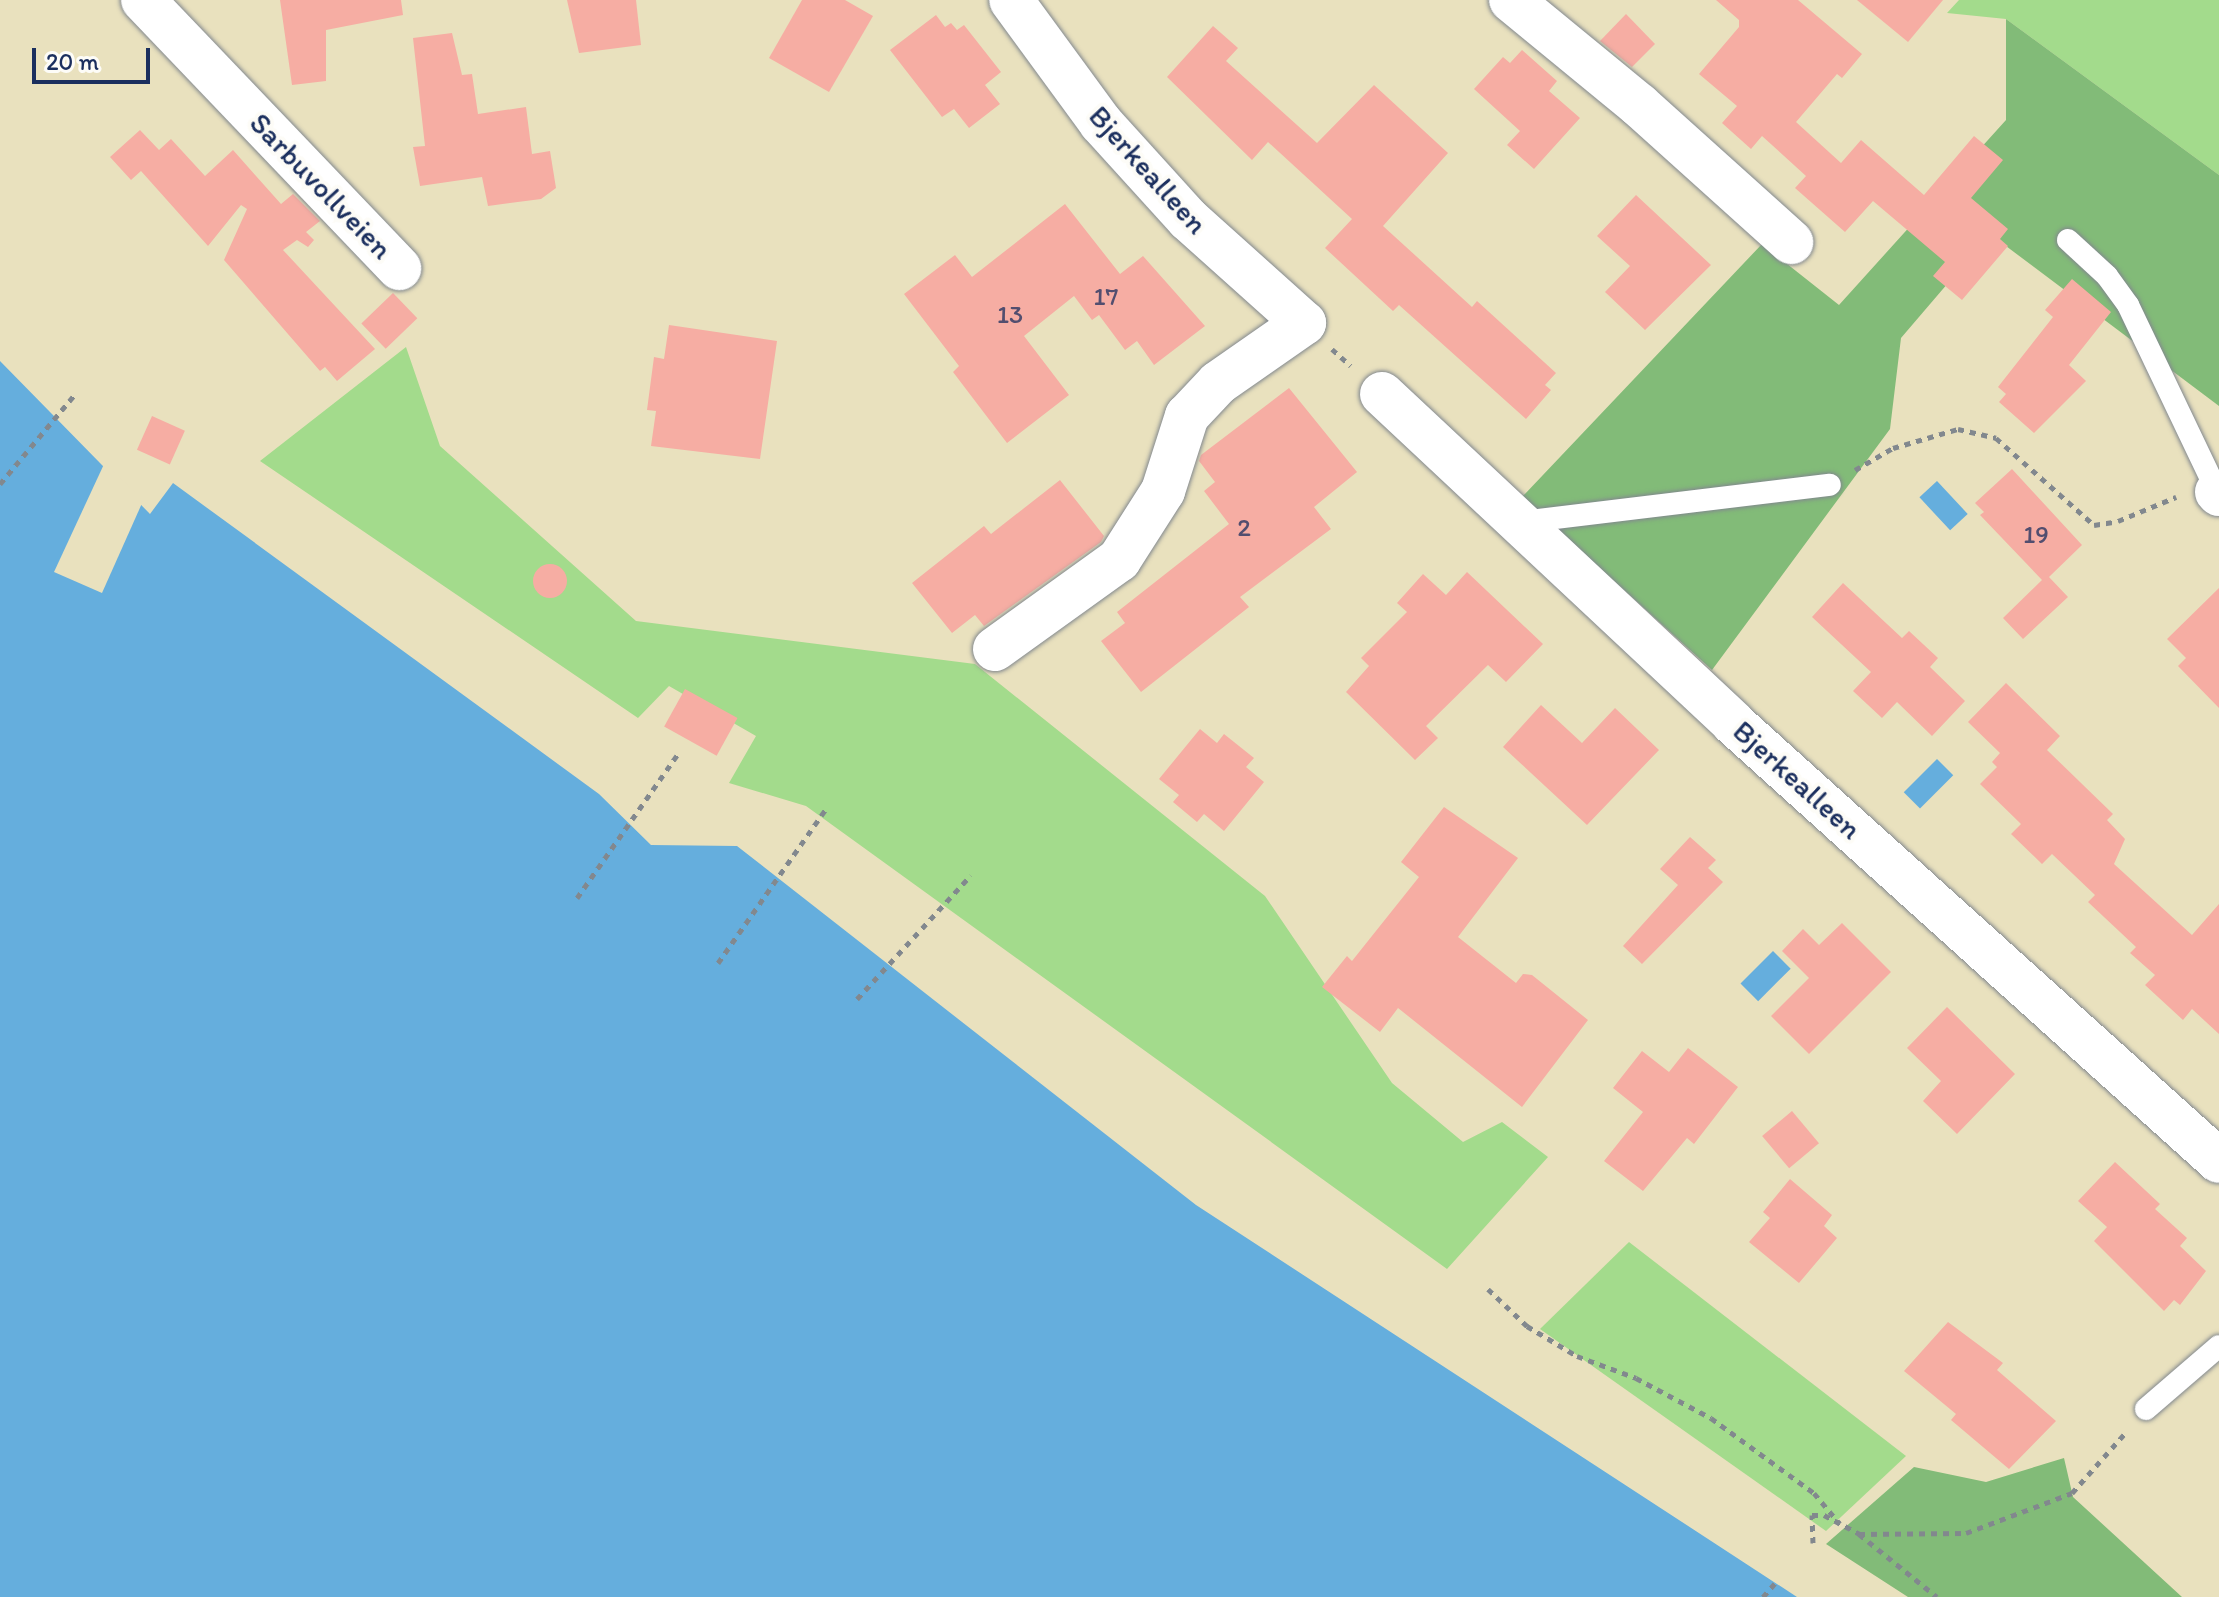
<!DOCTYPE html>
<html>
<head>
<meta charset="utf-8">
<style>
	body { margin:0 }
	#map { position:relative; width:2219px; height:1597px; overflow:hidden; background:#e9e1be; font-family:Itim,sans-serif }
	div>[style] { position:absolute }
	.green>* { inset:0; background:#a3db8c }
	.forest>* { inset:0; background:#82bb78 }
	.water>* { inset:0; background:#65aedd; transform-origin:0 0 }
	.pier>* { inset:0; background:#e9e1be }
	.building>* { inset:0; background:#f6ada3; transform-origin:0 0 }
	.round { border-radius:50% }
	.path>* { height:5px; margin-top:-2.5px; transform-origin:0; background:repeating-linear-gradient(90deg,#82888e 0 6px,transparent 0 12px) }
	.roads { filter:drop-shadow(0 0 2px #82888e) drop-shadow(0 0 2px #82888e) }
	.service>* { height:22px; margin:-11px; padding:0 11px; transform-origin:11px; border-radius:11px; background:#fff }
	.minor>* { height:44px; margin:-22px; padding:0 22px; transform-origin:22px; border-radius:22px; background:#fff }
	span { translate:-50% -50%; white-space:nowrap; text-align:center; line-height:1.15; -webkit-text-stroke:8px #fdfcf7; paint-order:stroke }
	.number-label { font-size:26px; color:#524e6f }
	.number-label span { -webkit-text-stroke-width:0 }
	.street-label { font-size:30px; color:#1b2f5e }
	.scale { position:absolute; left:32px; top:48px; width:118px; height:36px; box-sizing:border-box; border:4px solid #1b2f5e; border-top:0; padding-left:10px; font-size:24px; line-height:28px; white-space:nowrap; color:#1b2f5e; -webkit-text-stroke:6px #fdfcf7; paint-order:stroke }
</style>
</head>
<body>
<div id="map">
	<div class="green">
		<div style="clip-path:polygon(1959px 0,2219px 0,2219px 175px,2006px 19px,1947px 13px)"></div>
		<div style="clip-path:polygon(406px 347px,440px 446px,636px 621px,975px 664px,1265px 896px,1392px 1083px,1463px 1142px,1502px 1122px,1548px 1157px,1447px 1269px,806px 806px,729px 783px,756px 736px,669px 686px,638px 718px,260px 461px)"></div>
		<div style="clip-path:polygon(1629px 1242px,1906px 1456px,1826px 1531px,1540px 1329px)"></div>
	</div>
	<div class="forest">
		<div style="clip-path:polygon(2006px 19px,2219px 175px,2219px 406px,1990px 234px,1901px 338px,1890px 429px,1712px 670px,1522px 497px,1762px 244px,1839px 305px,2006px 120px)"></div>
		<div style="clip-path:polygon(2064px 1458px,2073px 1497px,2182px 1597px,1908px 1597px,1826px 1544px,1914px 1467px,1986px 1482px)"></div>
	</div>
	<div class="water">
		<div style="clip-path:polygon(0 361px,150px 514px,173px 483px,599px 794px,651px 845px,737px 846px,1196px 1205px,1797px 1597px,0 1597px)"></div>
		<div style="left:1937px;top:481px;width:45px;height:24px;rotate:47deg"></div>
		<div style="left:1937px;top:759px;width:23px;height:47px;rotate:45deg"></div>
		<div style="left:1773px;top:951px;width:25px;height:46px;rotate:45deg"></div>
	</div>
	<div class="pier">
		<div style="clip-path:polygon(105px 462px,143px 501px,102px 593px,54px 572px)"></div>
	</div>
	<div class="building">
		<div style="clip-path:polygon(280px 0,401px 0,403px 15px,326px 30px,326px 81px,292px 85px)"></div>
		<div style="clip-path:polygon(567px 0,636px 0,641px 45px,579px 53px)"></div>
		<div style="clip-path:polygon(802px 0,845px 0,873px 16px,829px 92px,769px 58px)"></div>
		<div style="clip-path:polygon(1716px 0,1798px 0,1862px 54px,1842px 78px,1837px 74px,1796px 122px,1841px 163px,1861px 140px,1924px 195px,1974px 136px,2003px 160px,1971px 198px,2008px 229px,2000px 239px,2008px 246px,1962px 300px,1933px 276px,1945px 262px,1873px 201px,1845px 232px,1795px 188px,1806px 176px,1762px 136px,1751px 149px,1722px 123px,1737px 106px,1699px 74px,1739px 27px,1739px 20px)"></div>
		<div style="clip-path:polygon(1857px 0,1943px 0,1908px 42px)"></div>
		<div style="clip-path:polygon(1626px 14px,1655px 44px,1632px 67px,1600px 41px)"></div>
		<div style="clip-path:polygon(936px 15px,945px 27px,951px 23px,957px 30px,964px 25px,1001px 72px,985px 85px,1000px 104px,969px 128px,954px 109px,942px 117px,890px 50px)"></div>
		<div style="clip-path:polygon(1213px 26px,1238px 48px,1226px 61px,1317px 143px,1374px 85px,1448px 153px,1383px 226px,1472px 307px,1477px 301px,1556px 373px,1545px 385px,1551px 390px,1526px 419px,1399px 305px,1393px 311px,1325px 248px,1352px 219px,1268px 142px,1252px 160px,1167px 77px)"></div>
		<div style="clip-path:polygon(452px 33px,462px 75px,472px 74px,478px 114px,526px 107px,532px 154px,550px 151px,556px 188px,541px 199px,488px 206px,482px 177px,420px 186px,413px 147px,425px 146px,413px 38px)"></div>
		<div style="clip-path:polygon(1522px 50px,1557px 81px,1549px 91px,1580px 118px,1534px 169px,1507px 145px,1520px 131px,1474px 89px,1503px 57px,1510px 63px)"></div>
		<div style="clip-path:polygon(140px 130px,159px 150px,171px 139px,205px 176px,233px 150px,281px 204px,293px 194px,320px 221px,306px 232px,314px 240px,308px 247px,297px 240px,283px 250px,375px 349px,337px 381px,325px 367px,320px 371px,224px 260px,247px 209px,241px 205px,208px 246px,141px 171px,131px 180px,110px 157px)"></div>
		<div style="clip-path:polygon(1636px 195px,1711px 265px,1645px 330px,1605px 292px,1630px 266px,1597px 236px)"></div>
		<div style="clip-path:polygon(1065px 204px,1120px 274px,1143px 256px,1205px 326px,1154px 365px,1137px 341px,1125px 350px,1099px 315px,1092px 320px,1074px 296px,1024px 336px,1069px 395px,1007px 443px,953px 372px,959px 366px,904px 294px,955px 255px,972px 277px)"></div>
		<div style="clip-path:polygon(2072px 279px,2111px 312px,2069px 365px,2086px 381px,2034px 433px,1999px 402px,2006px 394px,1998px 387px,2053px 317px,2045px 310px)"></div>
		<div style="left:393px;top:293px;width:35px;height:44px;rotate:46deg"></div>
		<div style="clip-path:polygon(669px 325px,777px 341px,760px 459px,651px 446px,656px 411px,647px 410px,654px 357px,664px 359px)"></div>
		<div style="clip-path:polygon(1289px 388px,1357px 472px,1314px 507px,1331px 529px,1240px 597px,1249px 607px,1141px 692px,1101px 641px,1125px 623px,1117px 612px,1229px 524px,1204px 491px,1215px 482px,1199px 461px,1201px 455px)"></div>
		<div style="left:152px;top:416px;width:36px;height:37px;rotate:24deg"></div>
		<div style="clip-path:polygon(2012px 469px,2082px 545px,2049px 577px,2068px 597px,2023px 639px,2003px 618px,2042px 580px,1980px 515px,1984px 512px,1975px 503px)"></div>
		<div style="clip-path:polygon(1060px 480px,1104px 536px,1101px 542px,984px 626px,975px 615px,952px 633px,912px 583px,984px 526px,991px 534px)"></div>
		<div class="round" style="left:533px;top:564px;width:34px;height:34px"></div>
		<div style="clip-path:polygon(1467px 572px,1543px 644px,1506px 682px,1488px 665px,1426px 726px,1438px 738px,1415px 760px,1346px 692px,1369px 666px,1361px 658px,1407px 612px,1397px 603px,1423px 574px,1446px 595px)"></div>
		<div style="clip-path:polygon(1843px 583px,1902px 638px,1909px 631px,1938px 658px,1930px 667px,1965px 701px,1932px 736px,1897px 702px,1882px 718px,1853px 691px,1871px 672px,1812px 617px)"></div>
		<div style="clip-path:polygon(2219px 588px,2219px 708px,2178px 666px,2186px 658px,2167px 639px)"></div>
		<div style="clip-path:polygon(2006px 683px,2060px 736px,2047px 750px,2113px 814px,2107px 820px,2125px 839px,2114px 864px,2192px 935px,2219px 904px,2219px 1034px,2192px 1009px,2183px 1020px,2145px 985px,2155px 975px,2130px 953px,2136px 947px,2088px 902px,2095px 895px,2052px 854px,2042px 864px,2011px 834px,2021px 824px,1980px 784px,1997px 767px,1992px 762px,2000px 753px,1968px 722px)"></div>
		<div style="left:685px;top:689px;width:60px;height:43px;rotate:29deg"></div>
		<div style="clip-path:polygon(1541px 705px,1582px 743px,1615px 708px,1659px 750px,1587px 825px,1503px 747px)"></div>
		<div style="clip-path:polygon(1200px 729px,1217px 743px,1224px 734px,1254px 758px,1246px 767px,1264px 782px,1224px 831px,1204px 814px,1197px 822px,1173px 802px,1179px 795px,1159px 779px)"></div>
		<div style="clip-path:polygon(1444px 807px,1518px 858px,1458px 937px,1516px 983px,1523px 974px,1532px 975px,1588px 1020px,1522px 1107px,1398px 1008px,1380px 1032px,1322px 987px,1347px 956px,1352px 961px,1419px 877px,1401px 862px)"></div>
		<div style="clip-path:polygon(1690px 837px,1716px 860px,1708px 868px,1723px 882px,1642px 964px,1623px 946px,1678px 885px,1660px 869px)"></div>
		<div style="clip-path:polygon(1842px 923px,1891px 972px,1809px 1054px,1771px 1016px,1809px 978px,1782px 951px,1803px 929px,1819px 945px)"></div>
		<div style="clip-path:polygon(1947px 1007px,2015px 1074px,1957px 1134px,1923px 1101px,1941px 1081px,1907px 1048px)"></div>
		<div style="clip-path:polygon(1688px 1048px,1738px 1087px,1694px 1144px,1687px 1138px,1643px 1191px,1604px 1161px,1643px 1112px,1613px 1088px,1642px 1051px,1669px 1072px)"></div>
		<div style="left:1792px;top:1111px;width:42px;height:39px;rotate:50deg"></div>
		<div style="clip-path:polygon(2115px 1162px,2160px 1204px,2155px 1209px,2187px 1238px,2180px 1246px,2206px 1271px,2180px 1305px,2174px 1300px,2164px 1311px,2094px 1241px,2107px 1227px,2078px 1201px)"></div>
		<div style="clip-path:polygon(1790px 1179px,1832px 1215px,1824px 1226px,1837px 1238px,1799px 1283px,1749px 1242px,1770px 1218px,1763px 1212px)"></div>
		<div style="clip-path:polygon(1948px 1322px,2003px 1363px,1997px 1370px,2056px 1421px,2009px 1469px,1951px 1420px,1956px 1414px,1904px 1371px)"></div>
	</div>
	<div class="path">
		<div style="left:1332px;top:349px;width:25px;rotate:42deg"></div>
		<div style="left:1855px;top:470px;width:44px;rotate:-30.1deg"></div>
		<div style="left:1893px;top:448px;width:68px;rotate:-16.3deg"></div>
		<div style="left:1958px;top:429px;width:39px;rotate:13deg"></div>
		<div style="left:1996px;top:438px;width:131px;rotate:41.6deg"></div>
		<div style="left:2094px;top:525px;width:24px;rotate:-9deg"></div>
		<div style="left:2118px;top:521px;width:63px;rotate:-22.5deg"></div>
		<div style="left:0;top:484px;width:119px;rotate:-50.1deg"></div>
		<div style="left:577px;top:898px;width:176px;rotate:-55deg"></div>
		<div style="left:718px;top:963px;width:187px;rotate:-55deg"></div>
		<div style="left:857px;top:999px;width:168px;rotate:-47.4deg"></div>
		<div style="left:1488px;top:1289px;width:54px;rotate:43.5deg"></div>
		<div style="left:1527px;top:1326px;width:58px;rotate:31deg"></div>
		<div style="left:1577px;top:1356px;width:63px;rotate:20.4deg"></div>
		<div style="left:1636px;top:1378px;width:85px;rotate:28.1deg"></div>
		<div style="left:1711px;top:1418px;width:127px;rotate:36.1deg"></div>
		<div style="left:1814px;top:1493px;width:40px;rotate:50deg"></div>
		<div style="left:1859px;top:1534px;width:107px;rotate:-0.5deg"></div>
		<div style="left:1966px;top:1533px;width:113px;rotate:-20.7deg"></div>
		<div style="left:2072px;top:1493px;width:83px;rotate:-48.4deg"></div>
		<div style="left:1813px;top:1543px;width:28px;rotate:-92deg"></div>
		<div style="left:1812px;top:1515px;width:12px"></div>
		<div style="left:1824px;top:1515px;width:40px;rotate:28deg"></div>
		<div style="left:1859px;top:1534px;width:100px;rotate:38.9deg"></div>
		<div style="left:1763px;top:1597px;width:18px;rotate:-49deg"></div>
	</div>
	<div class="roads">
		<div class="service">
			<div style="left:2068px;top:240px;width:53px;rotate:42.7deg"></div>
			<div style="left:2107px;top:276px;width:36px;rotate:54deg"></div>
			<div style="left:2128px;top:305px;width:207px;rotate:64.5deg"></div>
			<div style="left:1522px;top:522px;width:310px;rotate:-6.9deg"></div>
			<div style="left:2146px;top:1409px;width:96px;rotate:-40.8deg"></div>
		</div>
		<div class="minor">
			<div style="left:143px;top:0;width:371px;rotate:46.3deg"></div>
			<div style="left:1511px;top:0;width:166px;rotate:39.4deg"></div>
			<div style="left:1639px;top:105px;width:205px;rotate:42deg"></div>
			<div style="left:1382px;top:394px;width:481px;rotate:43.1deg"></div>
			<div style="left:1733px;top:723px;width:654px;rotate:42.03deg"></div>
			<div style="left:2217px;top:492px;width:3px;rotate:45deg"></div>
			<div style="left:995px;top:649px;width:153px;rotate:-35.7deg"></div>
			<div style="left:1119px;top:560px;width:82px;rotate:-57.5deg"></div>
			<div style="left:1163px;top:491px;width:79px;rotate:-72.3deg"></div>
			<div style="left:1187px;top:416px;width:45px;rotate:-46.8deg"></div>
			<div style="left:1218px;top:383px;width:105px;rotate:-34.9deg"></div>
			<div style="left:1304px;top:323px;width:156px;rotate:-138.1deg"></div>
			<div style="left:1188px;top:219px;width:130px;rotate:-132.2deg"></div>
			<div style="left:1101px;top:123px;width:152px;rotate:-126.2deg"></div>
		</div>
	</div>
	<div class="number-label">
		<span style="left:1106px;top:297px">17</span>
		<span style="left:1010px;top:315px">13</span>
		<span style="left:1244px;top:528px">2</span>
		<span style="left:2036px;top:535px">19</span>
	</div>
	<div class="street-label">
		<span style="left:1148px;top:170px;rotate:48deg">Bjerkealleen</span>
		<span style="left:321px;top:186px;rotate:46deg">Sarbuvollveien</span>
		<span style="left:1797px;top:780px;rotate:42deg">Bjerkealleen</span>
	</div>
	<div class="scale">20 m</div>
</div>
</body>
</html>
